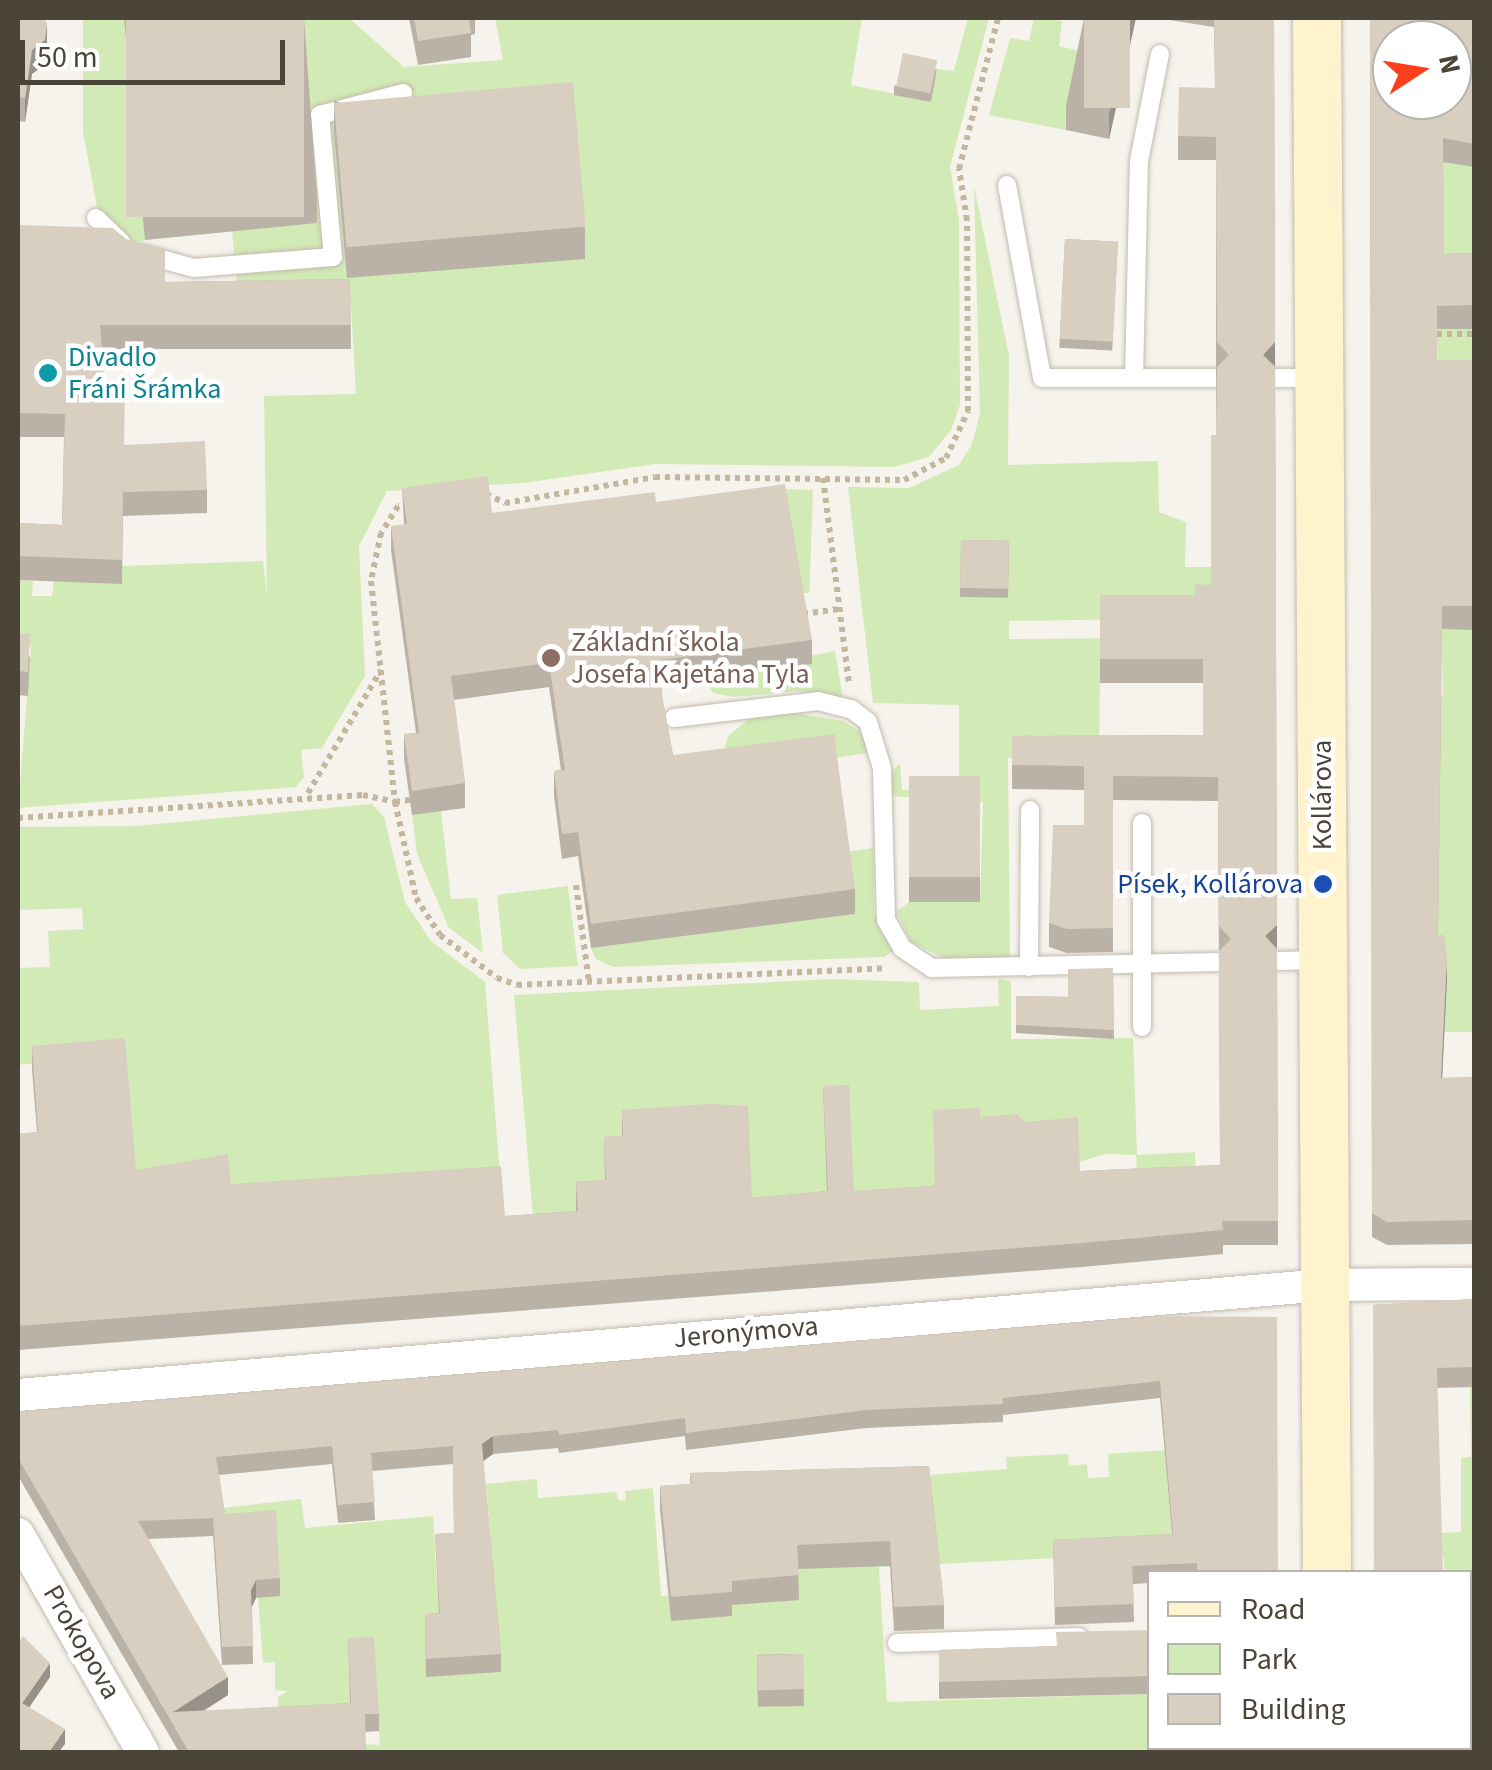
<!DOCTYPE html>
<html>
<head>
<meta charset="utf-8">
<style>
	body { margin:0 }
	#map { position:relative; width:1492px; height:1770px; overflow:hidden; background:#f6f3ec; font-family:"Source Sans 3",sans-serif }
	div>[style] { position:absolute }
	.green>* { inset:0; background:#d2eab5; transform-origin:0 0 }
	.path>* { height:6px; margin-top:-3px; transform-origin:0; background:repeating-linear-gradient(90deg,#c4b79f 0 5px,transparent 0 10px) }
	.roads { filter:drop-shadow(0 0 2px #c2bbae) drop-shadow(0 0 2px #c2bbae) }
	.service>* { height:18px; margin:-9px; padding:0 9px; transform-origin:9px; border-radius:9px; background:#fff }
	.minor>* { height:32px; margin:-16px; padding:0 16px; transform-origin:16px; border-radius:16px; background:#fff }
	.secondary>* { height:48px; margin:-24px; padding:0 24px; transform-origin:24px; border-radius:24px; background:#fff3cd }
	.wall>* { inset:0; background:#bab2a6; transform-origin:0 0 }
	.shaded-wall>* { inset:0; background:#979187 }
	.building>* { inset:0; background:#d8cfc1; transform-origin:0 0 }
	.dots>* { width:28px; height:28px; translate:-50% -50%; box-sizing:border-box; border:5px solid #fff; border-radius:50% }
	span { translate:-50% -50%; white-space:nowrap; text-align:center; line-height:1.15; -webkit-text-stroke:9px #fff; paint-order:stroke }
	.culture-label { font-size:28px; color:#0d838f }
	.left { translate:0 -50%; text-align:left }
	.education-label { font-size:28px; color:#785e54 }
	.street-label { font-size:28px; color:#4b4439 }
	.transit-label { font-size:28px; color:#164399 }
	.right { translate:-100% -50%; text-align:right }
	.frame { position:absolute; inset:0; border:20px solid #4b4439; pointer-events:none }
	.legend { position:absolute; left:1147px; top:1570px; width:325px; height:180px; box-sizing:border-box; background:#fff; border:2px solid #b7b4b0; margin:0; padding:12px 18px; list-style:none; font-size:30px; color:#4b4439 }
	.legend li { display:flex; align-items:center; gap:20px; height:50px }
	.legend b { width:50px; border:2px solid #b7b4b0 }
	.north { position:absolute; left:1372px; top:20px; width:100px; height:100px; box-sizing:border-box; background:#fff; border:2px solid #b7b4b0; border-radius:50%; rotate:78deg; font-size:28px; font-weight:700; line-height:40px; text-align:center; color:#4b4439 }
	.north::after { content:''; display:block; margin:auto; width:35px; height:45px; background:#fc3f1d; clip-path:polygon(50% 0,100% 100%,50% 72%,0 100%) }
	.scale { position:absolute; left:20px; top:40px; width:265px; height:45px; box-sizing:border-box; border:5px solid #4b4439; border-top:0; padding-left:12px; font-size:30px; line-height:35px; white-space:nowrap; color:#4b4439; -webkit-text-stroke:8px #fff; paint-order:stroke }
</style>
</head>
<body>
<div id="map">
	<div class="green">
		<div style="clip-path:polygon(349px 18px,404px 67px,503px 60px,495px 18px,862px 18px,851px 85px,930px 101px,937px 69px,954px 71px,968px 18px,989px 18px,950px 167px,959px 220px,960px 405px,951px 430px,929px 457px,894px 467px,655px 464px,523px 483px,387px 491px,359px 546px,365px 676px,322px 748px,301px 750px,304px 777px,296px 787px,18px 808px,31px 647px,18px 646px,18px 580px,33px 581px,32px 596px,52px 596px,54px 581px,122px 583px,122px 566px,263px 561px,267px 595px,264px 396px,356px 394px,351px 304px,239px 305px,232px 231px,145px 240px,105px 251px,83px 131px,83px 19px)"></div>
		<div style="clip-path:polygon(1034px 18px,1062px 21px,1059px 46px,1084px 52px,1066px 130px,989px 115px,1010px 38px,1029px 41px)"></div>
		<div style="clip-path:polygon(1430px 100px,1474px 103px,1474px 277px,1436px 277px)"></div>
		<div style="clip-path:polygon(evenodd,974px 186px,1009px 356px,1008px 465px,1158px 461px,1159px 512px,1186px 522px,1185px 567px,1213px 567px,1211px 609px,1195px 618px,1009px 621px,1009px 639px,1148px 638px,1100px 675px,1099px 758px,1008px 758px,1010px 958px,948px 960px,911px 942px,896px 912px,909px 902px,980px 902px,983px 802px,892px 796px,891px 773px,900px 763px,902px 790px,959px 790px,959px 705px,873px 703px,848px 487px,909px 488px,959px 465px,972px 444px,980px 413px,974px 186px,961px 549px,1008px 597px,961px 596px,961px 549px)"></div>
		<div style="clip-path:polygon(1437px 329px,1474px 329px,1474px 1032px,1444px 1032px,1447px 980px,1438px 958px,1434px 696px,1443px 695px)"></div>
		<div style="left:782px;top:489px;width:31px;height:103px;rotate:2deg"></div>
		<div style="clip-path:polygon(835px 651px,843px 698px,798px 691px,734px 697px,713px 693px,704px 678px)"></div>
		<div style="clip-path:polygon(794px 713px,844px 721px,864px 735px,869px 753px,717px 774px,728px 736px,754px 715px)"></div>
		<div style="clip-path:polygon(372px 804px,384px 817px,405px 902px,431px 941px,485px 982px,501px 1190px,138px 1218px,124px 1054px,18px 1065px,18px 968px,50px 967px,48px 931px,83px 929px,82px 908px,18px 910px,18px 827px,137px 826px)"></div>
		<div style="clip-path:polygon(441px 811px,451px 899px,477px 898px,483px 953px,449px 928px,417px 854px,412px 815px)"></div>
		<div style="clip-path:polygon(873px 848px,874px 913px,893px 951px,884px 957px,613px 967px,596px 959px,591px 948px,854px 914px,846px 852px)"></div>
		<div style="clip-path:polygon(568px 886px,578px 966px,520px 969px,503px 953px,497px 895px)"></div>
		<div style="clip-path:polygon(831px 979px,919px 982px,920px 1010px,999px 1006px,998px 979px,1011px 981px,1011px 1039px,1133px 1038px,1137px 1155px,1195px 1152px,1197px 1198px,1139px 1200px,1136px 1155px,1105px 1154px,1079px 1162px,1005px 1206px,753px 1221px,622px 1134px,623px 1160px,607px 1204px,578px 1235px,535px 1240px,514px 995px)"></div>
		<div style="clip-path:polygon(1470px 1387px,1474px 1387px,1474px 1752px,1470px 1572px,1444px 1572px,1444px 1557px,1438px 1556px,1439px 1533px,1461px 1532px,1461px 1458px,1471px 1457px)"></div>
		<div style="clip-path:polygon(1165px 1450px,1173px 1552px,879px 1567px,887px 1702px,1149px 1694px,1150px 1748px,1164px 1752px,344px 1752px,343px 1743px,380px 1745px,378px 1720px,279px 1725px,278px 1697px,288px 1691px,275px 1690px,275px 1662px,263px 1663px,258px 1597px,225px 1532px,222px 1508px,301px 1499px,305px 1528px,433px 1516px,437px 1586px,457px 1530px,490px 1530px,486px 1484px,537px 1479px,538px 1498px,616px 1492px,619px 1501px,626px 1500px,625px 1491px,653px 1488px,661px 1596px,731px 1597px,795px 1538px,928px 1475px,1007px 1469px,1006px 1457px,1068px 1454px,1069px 1466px,1087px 1464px,1088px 1478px,1109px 1477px,1108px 1454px)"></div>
	</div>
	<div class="path">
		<div style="left:1437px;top:334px;width:37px"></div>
		<div style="left:823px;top:478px;width:209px;rotate:82.8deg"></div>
		<div style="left:486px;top:494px;width:21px;rotate:25deg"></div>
		<div style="left:505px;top:503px;width:152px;rotate:-9.8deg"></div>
		<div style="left:655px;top:477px;width:249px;rotate:0.7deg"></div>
		<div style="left:904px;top:480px;width:47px;rotate:-27.6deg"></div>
		<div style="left:946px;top:458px;width:52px;rotate:-64.9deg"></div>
		<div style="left:968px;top:411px;width:191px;rotate:-90.3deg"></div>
		<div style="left:967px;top:220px;width:52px;rotate:-98.9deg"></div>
		<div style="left:959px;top:169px;width:156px;rotate:-75.5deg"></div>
		<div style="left:409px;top:504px;width:11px;rotate:170deg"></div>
		<div style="left:398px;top:506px;width:32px;rotate:122deg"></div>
		<div style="left:381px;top:533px;width:49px;rotate:101.8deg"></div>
		<div style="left:371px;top:581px;width:222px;rotate:83.8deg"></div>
		<div style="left:395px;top:802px;width:22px;rotate:-8deg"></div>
		<div style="left:803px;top:614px;width:36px;rotate:-8deg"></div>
		<div style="left:308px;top:793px;width:143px;rotate:-59.3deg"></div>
		<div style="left:18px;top:818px;width:346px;rotate:-3.8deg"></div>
		<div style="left:363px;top:795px;width:33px;rotate:12deg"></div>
		<div style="left:395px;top:802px;width:98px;rotate:77.7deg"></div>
		<div style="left:416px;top:898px;width:44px;rotate:57deg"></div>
		<div style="left:440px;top:935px;width:71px;rotate:37deg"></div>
		<div style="left:497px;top:978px;width:21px;rotate:19deg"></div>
		<div style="left:517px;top:985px;width:369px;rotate:-2.6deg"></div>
		<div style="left:576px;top:885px;width:98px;rotate:82.4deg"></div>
	</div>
	<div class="roads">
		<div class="service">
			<div style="left:1007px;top:185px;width:196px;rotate:79.7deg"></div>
			<div style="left:1042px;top:378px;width:175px"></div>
			<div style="left:96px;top:218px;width:35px;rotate:44deg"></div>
			<div style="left:143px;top:254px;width:53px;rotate:15.4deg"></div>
			<div style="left:194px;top:268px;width:139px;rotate:-4.5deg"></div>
			<div style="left:333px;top:257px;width:143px;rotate:-95.2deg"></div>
			<div style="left:320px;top:115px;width:86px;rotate:-14.8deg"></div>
			<div style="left:1134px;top:378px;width:217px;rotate:-88.7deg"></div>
			<div style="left:1139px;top:161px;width:109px;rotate:-78.9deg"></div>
			<div style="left:1275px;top:378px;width:44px"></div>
			<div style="left:674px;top:718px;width:145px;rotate:-6.7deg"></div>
			<div style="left:818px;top:701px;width:34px;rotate:14deg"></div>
			<div style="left:851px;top:709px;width:21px;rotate:37deg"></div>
			<div style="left:868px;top:722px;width:48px;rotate:73.1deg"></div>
			<div style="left:882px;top:768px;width:152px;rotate:88.5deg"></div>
			<div style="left:886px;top:920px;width:32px;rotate:60deg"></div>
			<div style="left:902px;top:948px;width:36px;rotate:34deg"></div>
			<div style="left:932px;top:968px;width:287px;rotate:-1.2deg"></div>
			<div style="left:1142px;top:823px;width:204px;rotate:90deg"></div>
			<div style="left:1277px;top:961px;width:46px;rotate:-1.2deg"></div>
			<div style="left:1029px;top:967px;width:157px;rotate:-89.6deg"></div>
			<div style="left:897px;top:1643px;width:182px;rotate:-1.9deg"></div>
		</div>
		<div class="minor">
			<div style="left:18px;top:1395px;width:1313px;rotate:-4.81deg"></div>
			<div style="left:1326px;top:1285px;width:148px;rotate:-0.4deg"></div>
			<div style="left:18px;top:1534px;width:251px;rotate:60.2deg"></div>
		</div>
		<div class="secondary">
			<div style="left:1317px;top:18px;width:1554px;rotate:89.63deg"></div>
			<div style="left:1328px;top:1748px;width:4px;rotate:90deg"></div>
		</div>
	</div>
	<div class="wall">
		<div style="clip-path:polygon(18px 18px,47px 48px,45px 64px,32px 74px,25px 122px,18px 121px)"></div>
		<div style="clip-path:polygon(124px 18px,304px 18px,317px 199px,317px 223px,145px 240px)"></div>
		<div style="clip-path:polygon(409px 18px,475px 18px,475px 34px,471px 35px,471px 57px,418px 65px)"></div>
		<div style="clip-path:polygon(1084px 18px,1136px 18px,1109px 139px,1066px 130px,1066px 106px)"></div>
		<div style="clip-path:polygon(1156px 18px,1274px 18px,1278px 1245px,1223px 1245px,1223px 1254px,1082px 1267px,18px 1350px,18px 1134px,37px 1132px,32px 1070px,32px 1046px,136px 1170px,231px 1184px,505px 1216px,576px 1211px,576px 1182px,605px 1180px,604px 1137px,622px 1136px,622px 1110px,752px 1198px,827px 1191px,823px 1086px,854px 1191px,934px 1186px,980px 1117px,1080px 1171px,1220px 1165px,1218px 801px,1113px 800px,1113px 952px,1067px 953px,1049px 947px,1049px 923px,1084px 825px,1084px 790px,1012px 789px,1012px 736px,1203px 735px,1203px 683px,1100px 683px,1100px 595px,1195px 595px,1211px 585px,1216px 435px,1216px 160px,1178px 160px,1178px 136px,1215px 88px,1214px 27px)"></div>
		<div style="clip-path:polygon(1370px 18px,1474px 18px,1474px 167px,1443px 162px,1444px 254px,1474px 253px,1474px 329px,1437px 329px,1437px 360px,1474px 360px,1474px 630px,1442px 629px,1438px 935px,1447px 979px,1442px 1078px,1474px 1077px,1474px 1244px,1387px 1245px,1372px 1237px)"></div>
		<div style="clip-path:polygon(937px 69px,931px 102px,894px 95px,894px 86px)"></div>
		<div style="clip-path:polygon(334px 100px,585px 227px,585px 259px,347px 278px,334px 132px)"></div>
		<div style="clip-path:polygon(18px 225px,165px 282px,350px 279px,351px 349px,101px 349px,105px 389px,124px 445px,207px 490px,207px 513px,123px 516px,122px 584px,18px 580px,18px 523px,62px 525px,64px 437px,18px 437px)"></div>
		<div style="left:1065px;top:239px;width:53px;height:109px;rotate:3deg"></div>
		<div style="clip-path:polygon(402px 488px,492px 513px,656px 502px,812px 640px,812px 664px,661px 684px,662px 696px,673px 755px,855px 889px,855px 914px,591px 948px,578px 856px,562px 859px,554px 796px,554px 771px,561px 770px,549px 687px,454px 700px,465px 783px,465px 808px,412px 815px,404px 759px,404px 734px,416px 733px,391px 550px,391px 526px,404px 525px)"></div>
		<div style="left:961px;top:540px;width:48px;height:57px;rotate:1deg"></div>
		<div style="clip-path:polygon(18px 633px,30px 658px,28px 696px,18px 695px)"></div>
		<div style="left:909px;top:776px;width:71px;height:126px"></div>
		<div style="clip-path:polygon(1113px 968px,1114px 1039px,1016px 1033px,1016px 996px,1068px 997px)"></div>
		<div style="clip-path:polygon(1474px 1299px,1474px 1387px,1437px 1388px,1373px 1305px)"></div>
		<div style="clip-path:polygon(1156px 1316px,1278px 1572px,1150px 1572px,1150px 1583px,1133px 1584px,1134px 1622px,1055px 1625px,1053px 1540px,1172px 1534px,1160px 1398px,1003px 1415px,1003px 1422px,866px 1428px,686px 1450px,685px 1436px,559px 1453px,558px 1448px,493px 1454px,483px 1460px,501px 1654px,501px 1672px,426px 1677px,425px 1614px,439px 1613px,435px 1534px,454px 1533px,453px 1464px,372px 1471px,375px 1520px,338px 1523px,332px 1464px,219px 1475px,225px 1514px,280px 1578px,280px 1596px,256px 1598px,252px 1607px,253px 1664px,222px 1665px,213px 1536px,148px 1539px,228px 1695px,204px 1711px,350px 1703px,348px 1638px,379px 1714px,379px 1731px,365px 1732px,366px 1752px,179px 1752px,18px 1476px,18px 1412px)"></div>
		<div style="clip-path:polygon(929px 1466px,944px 1605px,944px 1629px,894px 1631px,890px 1566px,798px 1569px,799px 1600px,732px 1605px,732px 1616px,671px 1621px,660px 1510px,660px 1486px,690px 1484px,690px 1473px)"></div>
		<div style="clip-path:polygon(1150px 1630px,1150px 1694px,939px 1699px,939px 1650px,1056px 1646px)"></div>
		<div style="left:803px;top:1654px;width:52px;height:46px;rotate:89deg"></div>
	</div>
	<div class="shaded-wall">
		<div style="clip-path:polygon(1130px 18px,1136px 18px,1109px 139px,1109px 115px)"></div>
		<div style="clip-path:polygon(47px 24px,47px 48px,45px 64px,32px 74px,25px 122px,25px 98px,32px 50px)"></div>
		<div style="clip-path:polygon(1275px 342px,1275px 366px,1263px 355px)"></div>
		<div style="clip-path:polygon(1277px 925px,1277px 948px,1265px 936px)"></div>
		<div style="clip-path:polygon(1447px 956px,1447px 979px,1441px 1101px,1441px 1078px)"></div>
		<div style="clip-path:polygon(493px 1436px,493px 1454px,482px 1462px,482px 1444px)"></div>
		<div style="clip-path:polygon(256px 1580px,256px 1598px,251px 1608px,251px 1590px)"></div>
		<div style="clip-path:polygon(50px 1663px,50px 1677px,22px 1718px,22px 1703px)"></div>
		<div style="clip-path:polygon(228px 1677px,228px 1695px,175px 1728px,173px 1712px)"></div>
		<div style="clip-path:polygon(65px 1729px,65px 1744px,59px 1752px,49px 1752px)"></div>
	</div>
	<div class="building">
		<div style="clip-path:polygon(18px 18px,44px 18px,47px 24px,45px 40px,32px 50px,25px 98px,18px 97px)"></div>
		<div style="left:126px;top:18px;width:178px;height:199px"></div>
		<div style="clip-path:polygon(414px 18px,469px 18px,471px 33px,418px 41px)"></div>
		<div style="left:1084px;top:18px;width:46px;height:90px"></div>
		<div style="clip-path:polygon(1214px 18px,1274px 18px,1275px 342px,1263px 355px,1275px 367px,1277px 925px,1265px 936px,1277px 950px,1278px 1221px,1222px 1221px,1223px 1230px,1082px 1243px,18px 1326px,18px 1134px,38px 1132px,32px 1046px,125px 1038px,136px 1170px,228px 1154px,231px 1184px,501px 1166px,505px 1216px,578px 1211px,576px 1182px,606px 1180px,604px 1137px,623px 1136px,622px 1110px,708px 1104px,748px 1106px,752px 1198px,828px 1191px,823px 1086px,849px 1085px,854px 1191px,935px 1186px,933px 1110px,980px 1108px,980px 1117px,1016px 1114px,1026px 1122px,1078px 1117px,1080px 1171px,1220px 1165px,1219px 951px,1231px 939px,1219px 926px,1218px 777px,1113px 776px,1113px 928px,1067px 929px,1049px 923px,1053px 825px,1084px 825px,1084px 766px,1012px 765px,1012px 736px,1203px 735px,1203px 659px,1100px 659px,1100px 595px,1195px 595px,1195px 584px,1211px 585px,1211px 435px,1216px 435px,1217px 367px,1229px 355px,1217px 342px,1216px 137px,1178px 136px,1179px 87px,1215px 88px)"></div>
		<div style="clip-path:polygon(evenodd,1370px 18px,1474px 18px,1474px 144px,1443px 138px,1444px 254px,1474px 253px,1474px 305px,1437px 306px,1437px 360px,1474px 360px,1474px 606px,1442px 606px,1438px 935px,1444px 935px,1447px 956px,1441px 1078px,1474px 1077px,1474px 1220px,1387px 1222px,1372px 1213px,1370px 18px,1392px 40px,1452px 40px,1452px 100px,1392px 100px,1392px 40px)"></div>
		<div style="left:903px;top:53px;width:35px;height:34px;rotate:12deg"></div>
		<div style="left:573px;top:82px;width:145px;height:240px;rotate:85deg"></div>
		<div style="clip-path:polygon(18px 225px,113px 228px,126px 239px,165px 249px,165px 282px,350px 279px,351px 325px,100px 325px,105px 389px,125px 385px,124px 445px,205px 441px,207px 490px,123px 492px,122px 560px,18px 556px,18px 523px,62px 525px,65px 414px,18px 413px)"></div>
		<div style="left:1065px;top:239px;width:53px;height:100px;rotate:3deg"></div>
		<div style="clip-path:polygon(488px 476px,492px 513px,655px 492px,656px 502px,785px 484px,812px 640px,660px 660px,662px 696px,673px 755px,834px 734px,855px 889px,591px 924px,578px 832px,562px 834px,554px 771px,565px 770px,549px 663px,451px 676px,465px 783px,412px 791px,404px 734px,419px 733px,391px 526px,407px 524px,402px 488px)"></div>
		<div style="left:961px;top:540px;width:48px;height:48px;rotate:1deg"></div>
		<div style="clip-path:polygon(18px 633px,30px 634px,28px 672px,18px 671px)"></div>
		<div style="left:909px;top:776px;width:71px;height:101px"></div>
		<div style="clip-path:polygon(1113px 968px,1114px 1030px,1016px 1025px,1016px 996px,1068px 997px,1068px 969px)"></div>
		<div style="clip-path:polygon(1474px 1299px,1474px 1367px,1437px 1368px,1443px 1572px,1374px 1572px,1373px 1305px)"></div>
		<div style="clip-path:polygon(1156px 1316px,1277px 1317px,1278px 1572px,1197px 1572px,1197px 1563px,1132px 1566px,1134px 1604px,1055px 1607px,1053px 1540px,1173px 1534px,1160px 1381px,1003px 1398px,1003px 1404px,866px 1410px,686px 1433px,685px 1418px,559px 1435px,558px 1430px,493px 1436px,482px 1444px,501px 1654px,426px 1659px,425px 1614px,440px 1613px,435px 1534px,454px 1533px,453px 1446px,371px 1453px,375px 1502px,338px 1505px,332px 1446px,216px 1457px,225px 1514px,276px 1510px,280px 1578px,256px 1580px,251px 1590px,253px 1646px,222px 1647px,213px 1518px,138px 1521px,228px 1677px,173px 1712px,351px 1703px,348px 1638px,374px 1637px,379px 1714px,365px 1714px,366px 1752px,189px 1752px,18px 1458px,18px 1412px)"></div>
		<div style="clip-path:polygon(929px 1466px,944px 1605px,894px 1607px,890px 1541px,797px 1545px,799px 1575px,732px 1581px,732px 1592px,671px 1597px,660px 1486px,691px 1484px,690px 1473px)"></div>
		<div style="clip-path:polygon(1470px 1608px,1474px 1608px,1474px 1751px,1375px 1752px,1374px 1748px,1470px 1748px)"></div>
		<div style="clip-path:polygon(1150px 1630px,1150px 1676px,939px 1682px,939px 1650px,1057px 1646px,1056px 1632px)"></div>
		<div style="clip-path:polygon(23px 1636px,50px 1663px,22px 1703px,65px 1729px,49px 1752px,18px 1752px,18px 1644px)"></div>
		<div style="left:803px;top:1654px;width:35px;height:46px;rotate:88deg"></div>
		<div style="clip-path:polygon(1210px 1748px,1279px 1748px,1279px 1752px,1203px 1752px,1210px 1752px)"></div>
	</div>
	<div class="dots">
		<div style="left:48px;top:373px;background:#0f9aa8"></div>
		<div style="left:551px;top:658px;background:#8d6e63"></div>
		<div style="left:1323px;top:884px;background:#1a4fb4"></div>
	</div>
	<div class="culture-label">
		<span class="left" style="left:68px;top:373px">Divadlo<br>Fráni Šrámka</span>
	</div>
	<div class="education-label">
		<span class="left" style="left:571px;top:658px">Základní škola<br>Josefa Kajetána Tyla</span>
	</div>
	<div class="street-label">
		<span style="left:1322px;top:795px;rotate:-90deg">Kollárova</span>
		<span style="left:746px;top:1332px;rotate:-5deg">Jeronýmova</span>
		<span style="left:82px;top:1642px;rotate:60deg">Prokopova</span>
	</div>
	<div class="transit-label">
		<span class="right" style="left:1303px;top:884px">Písek, Kollárova</span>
	</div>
	<div class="frame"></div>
	<ul class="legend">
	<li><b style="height:12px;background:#fff3cd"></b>Road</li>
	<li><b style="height:28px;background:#d2eab5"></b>Park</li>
	<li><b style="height:28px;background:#d8cfc1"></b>Building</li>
	</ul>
	<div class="north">N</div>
	<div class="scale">50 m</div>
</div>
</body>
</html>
